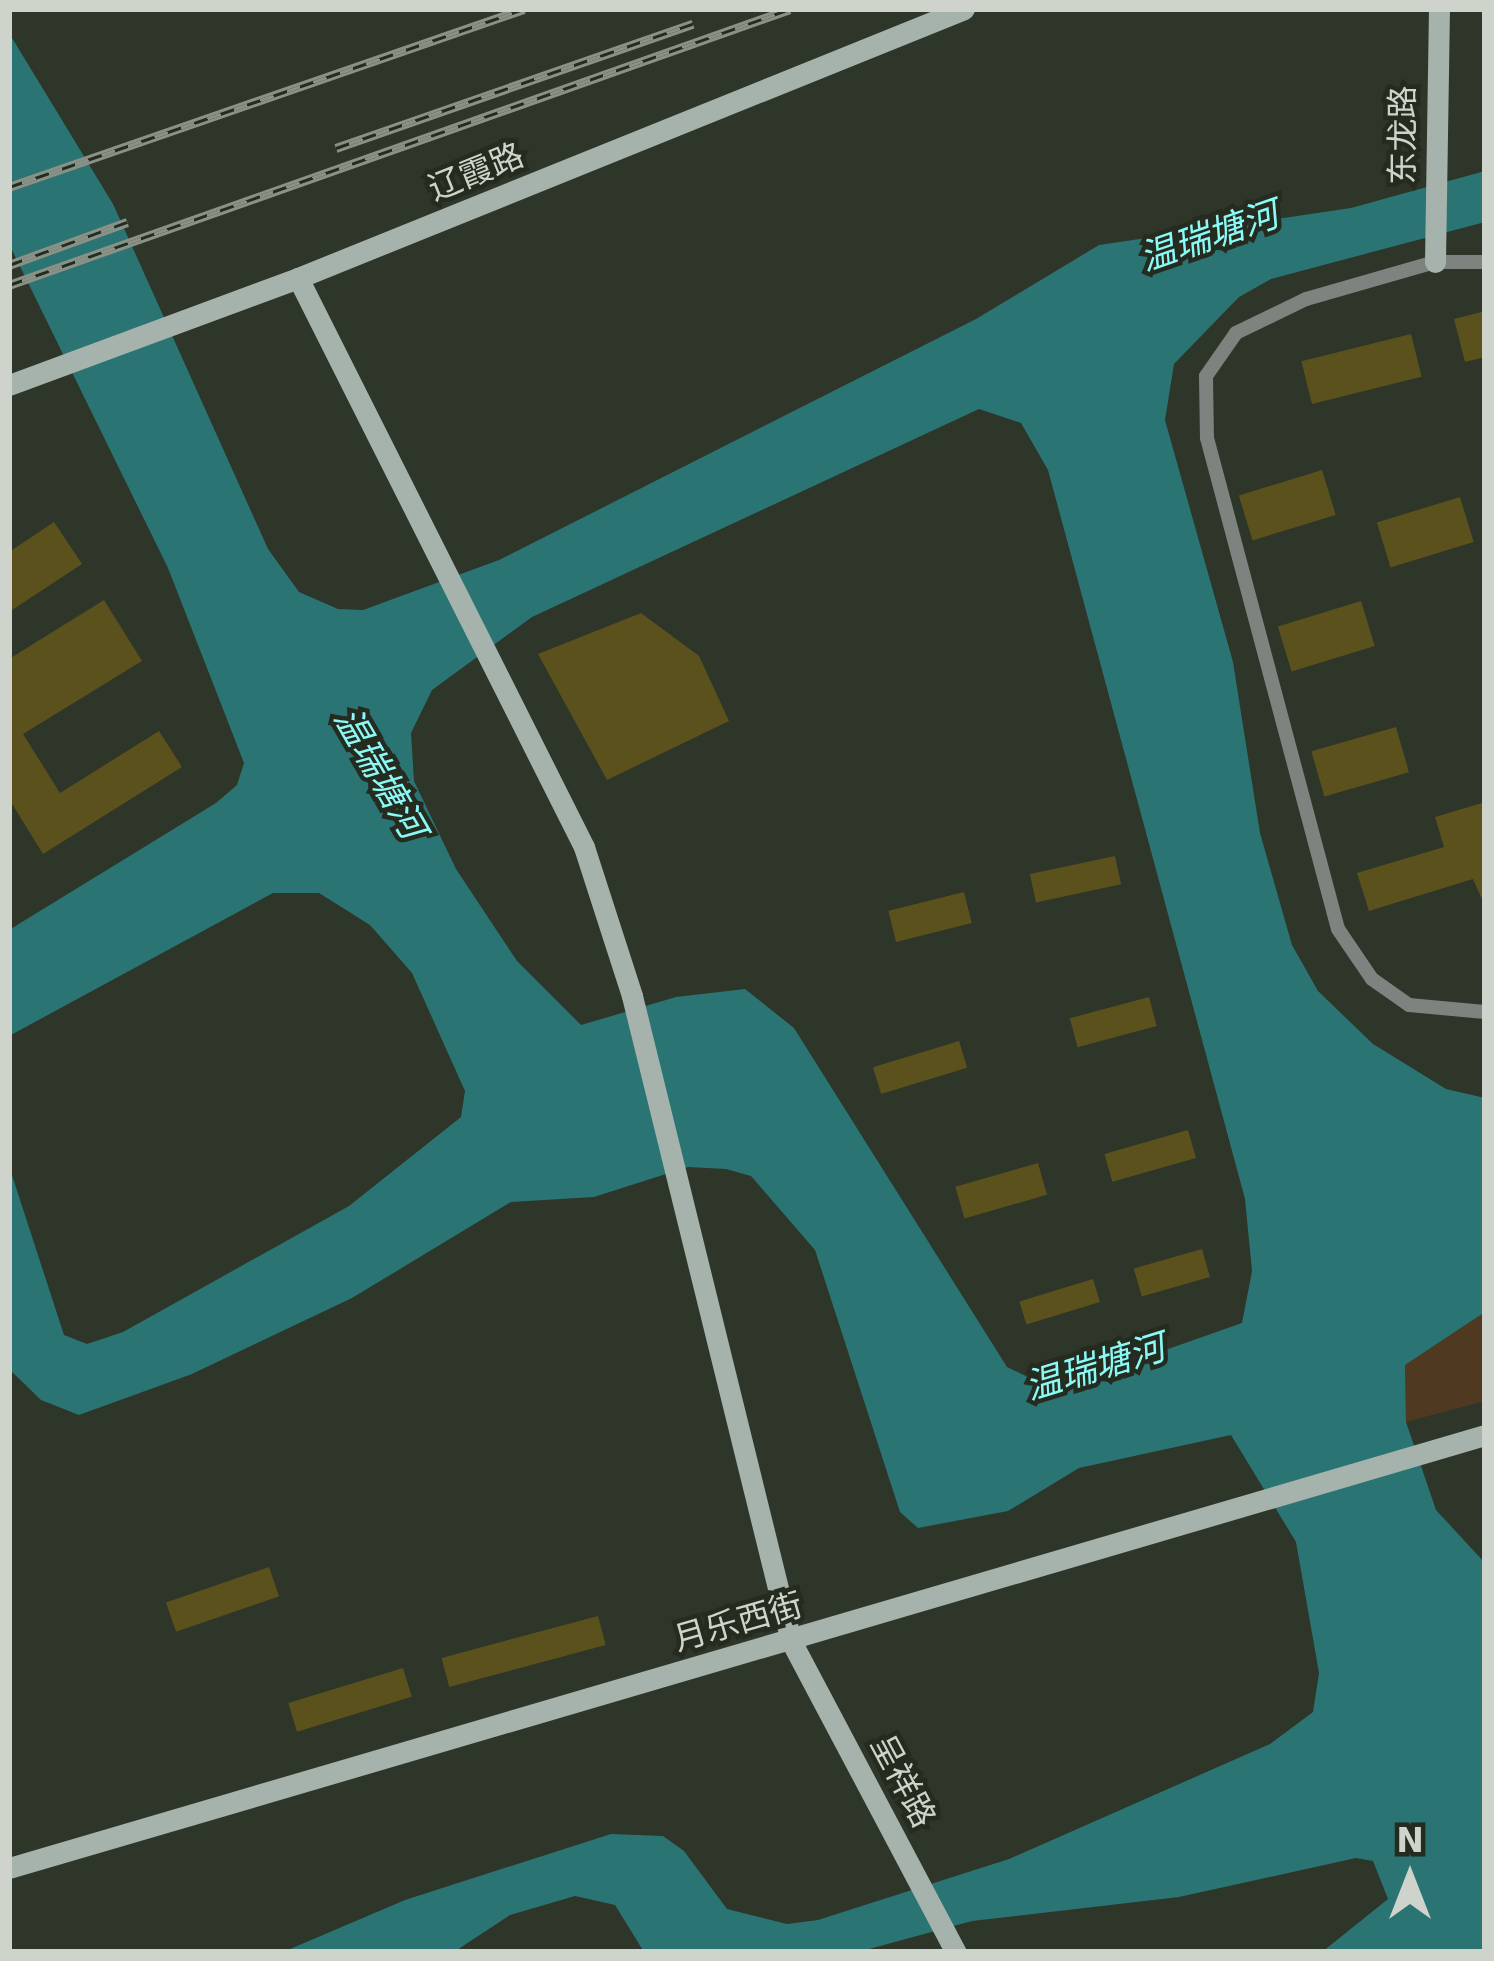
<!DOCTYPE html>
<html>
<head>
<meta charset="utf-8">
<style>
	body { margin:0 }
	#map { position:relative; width:1494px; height:1961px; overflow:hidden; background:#2e3529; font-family:"DejaVu Sans","Noto Sans SC",sans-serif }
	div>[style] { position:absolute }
	.green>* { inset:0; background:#4f3921 }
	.water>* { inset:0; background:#2a7473 }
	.building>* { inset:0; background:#5a511d; transform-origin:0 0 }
	.street>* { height:14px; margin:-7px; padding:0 7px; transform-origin:7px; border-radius:7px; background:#7d8480 }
	.secondary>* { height:21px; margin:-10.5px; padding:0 10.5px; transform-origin:10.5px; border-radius:10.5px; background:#a6b2ac }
	.rail>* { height:9px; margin-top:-4.5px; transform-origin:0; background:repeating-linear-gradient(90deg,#252b1f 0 14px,#8b9187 0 28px); box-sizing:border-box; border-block:3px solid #8b9187 }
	span { translate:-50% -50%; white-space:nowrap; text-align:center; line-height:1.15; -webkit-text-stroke:9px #252b1f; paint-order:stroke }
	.street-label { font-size:33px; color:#ced3cb }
	.water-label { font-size:36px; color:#8bfaf7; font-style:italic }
	.frame { position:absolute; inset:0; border:12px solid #ced3cb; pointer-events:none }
	.north { position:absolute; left:1350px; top:1817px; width:120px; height:120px; -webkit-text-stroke:9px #252b1f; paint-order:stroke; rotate:0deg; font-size:33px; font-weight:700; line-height:48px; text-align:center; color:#ced3cb }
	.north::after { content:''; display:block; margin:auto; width:42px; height:54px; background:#ced3cb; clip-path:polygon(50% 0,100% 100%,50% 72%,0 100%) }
</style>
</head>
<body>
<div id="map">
	<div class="green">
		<div style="clip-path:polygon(1485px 1312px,1485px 1401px,1406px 1422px,1405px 1365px)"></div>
	</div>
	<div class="water">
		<div style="clip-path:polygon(evenodd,9px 33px,113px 204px,268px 549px,299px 592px,338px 609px,363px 610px,499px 560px,976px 319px,1099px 245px,1351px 208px,1485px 171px,1485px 222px,1271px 279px,1239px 297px,1174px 364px,1165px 420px,1233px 662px,1260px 833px,1292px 945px,1318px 991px,1373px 1044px,1446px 1089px,1485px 1098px,1485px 1312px,1405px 1365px,1406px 1422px,1436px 1510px,1485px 1563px,1485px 1952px,1322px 1952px,1388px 1899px,1373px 1861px,1356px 1858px,1179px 1897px,972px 1921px,858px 1952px,644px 1952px,615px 1905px,575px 1896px,510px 1915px,454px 1952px,283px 1952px,405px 1900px,611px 1834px,663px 1836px,684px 1851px,727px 1909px,787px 1924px,818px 1920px,1009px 1859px,1270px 1744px,1313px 1712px,1319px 1673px,1296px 1542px,1231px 1435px,1079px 1468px,1008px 1511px,918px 1528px,900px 1512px,815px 1250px,751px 1176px,726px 1169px,688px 1167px,594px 1197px,511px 1202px,352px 1298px,192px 1374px,79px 1415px,41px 1400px,9px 1369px,9px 1166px,64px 1335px,87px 1344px,123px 1332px,349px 1206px,461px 1117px,465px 1091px,412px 973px,370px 925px,319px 893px,273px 893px,9px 1036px,9px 930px,216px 803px,237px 785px,244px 763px,168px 568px,9px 244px,9px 33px,979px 409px,1021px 423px,1048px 470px,1245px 1199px,1252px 1271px,1242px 1323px,1117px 1367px,1042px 1384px,1007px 1367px,794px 1028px,745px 989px,676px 997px,581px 1025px,517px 961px,456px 869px,414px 781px,411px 733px,432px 690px,532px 617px,979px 409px)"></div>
	</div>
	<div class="building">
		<div style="clip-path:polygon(1485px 311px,1485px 357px,1465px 362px,1454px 319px)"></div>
		<div style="left:1411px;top:334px;width:44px;height:113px;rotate:76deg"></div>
		<div style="left:1322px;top:470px;width:47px;height:87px;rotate:73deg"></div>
		<div style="left:1460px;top:497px;width:47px;height:87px;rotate:73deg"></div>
		<div style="clip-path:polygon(54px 522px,82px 564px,9px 612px,9px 552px)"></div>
		<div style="clip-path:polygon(104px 600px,142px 661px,23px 734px,60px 793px,159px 731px,182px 767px,43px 854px,9px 799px,9px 659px)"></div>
		<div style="left:1361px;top:601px;width:47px;height:87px;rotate:73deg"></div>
		<div style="clip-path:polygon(641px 613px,699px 656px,729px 721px,607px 780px,538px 654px)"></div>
		<div style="left:1396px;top:727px;width:47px;height:88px;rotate:74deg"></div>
		<div style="clip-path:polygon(1482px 803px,1485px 906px,1473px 879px,1369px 911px,1357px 873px,1444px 847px,1435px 817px)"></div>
		<div style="left:1115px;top:856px;width:29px;height:87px;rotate:78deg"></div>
		<div style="left:964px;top:892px;width:32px;height:78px;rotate:76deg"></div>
		<div style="left:1149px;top:997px;width:30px;height:82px;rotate:75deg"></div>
		<div style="left:959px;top:1041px;width:28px;height:90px;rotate:73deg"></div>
		<div style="left:1188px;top:1130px;width:29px;height:87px;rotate:74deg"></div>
		<div style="left:1038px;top:1163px;width:33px;height:86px;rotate:74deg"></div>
		<div style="left:1202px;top:1249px;width:29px;height:71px;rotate:74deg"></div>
		<div style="left:1093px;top:1279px;width:24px;height:77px;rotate:73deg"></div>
		<div style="left:269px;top:1567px;width:31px;height:109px;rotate:71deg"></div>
		<div style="left:598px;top:1616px;width:30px;height:162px;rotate:75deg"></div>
		<div style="left:403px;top:1668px;width:30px;height:120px;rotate:73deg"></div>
	</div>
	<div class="street">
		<div style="left:1485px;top:262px;width:50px;rotate:180deg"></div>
		<div style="left:1435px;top:262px;width:134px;rotate:164deg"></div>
		<div style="left:1306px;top:299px;width:78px;rotate:154.1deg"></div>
		<div style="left:1236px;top:333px;width:52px;rotate:124.9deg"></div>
		<div style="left:1206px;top:376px;width:62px;rotate:89.1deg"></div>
		<div style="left:1207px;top:438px;width:508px;rotate:75.06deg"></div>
		<div style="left:1338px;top:929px;width:60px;rotate:55.8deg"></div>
		<div style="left:1372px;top:979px;width:45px;rotate:35.1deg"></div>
		<div style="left:1409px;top:1005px;width:76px;rotate:5.3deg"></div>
	</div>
	<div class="secondary">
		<div style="left:1435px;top:262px;width:253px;rotate:-89.1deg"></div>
		<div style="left:298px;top:278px;width:637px;rotate:63.31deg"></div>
		<div style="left:584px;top:847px;width:157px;rotate:72.1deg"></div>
		<div style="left:632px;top:996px;width:664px;rotate:76.15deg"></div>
		<div style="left:791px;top:1641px;width:352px;rotate:62.1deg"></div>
		<div style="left:9px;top:385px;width:308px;rotate:-20.3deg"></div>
		<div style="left:298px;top:278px;width:718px;rotate:-21.99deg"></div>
		<div style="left:9px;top:1868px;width:1538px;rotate:-16.35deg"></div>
	</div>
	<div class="rail">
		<div style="left:336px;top:148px;width:378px;rotate:-19.2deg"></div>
		<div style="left:9px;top:187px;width:545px;rotate:-19.07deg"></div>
		<div style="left:9px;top:265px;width:126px;rotate:-20deg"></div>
		<div style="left:9px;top:285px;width:828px;rotate:-19.46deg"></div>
	</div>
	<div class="street-label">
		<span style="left:1403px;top:135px;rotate:-90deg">东龙路</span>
		<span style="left:476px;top:172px;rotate:-22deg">辽霞路</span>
		<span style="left:738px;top:1622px;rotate:-16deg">月乐西街</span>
		<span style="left:903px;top:1781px;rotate:62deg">呈祥路</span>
	</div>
	<div class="water-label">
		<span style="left:1209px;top:236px;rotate:-19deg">温瑞塘河</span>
		<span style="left:380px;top:773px;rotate:60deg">温瑞塘河</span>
		<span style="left:1095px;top:1367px;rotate:-17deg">温瑞塘河</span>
	</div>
	<div class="frame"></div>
	<div class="north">N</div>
</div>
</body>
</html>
